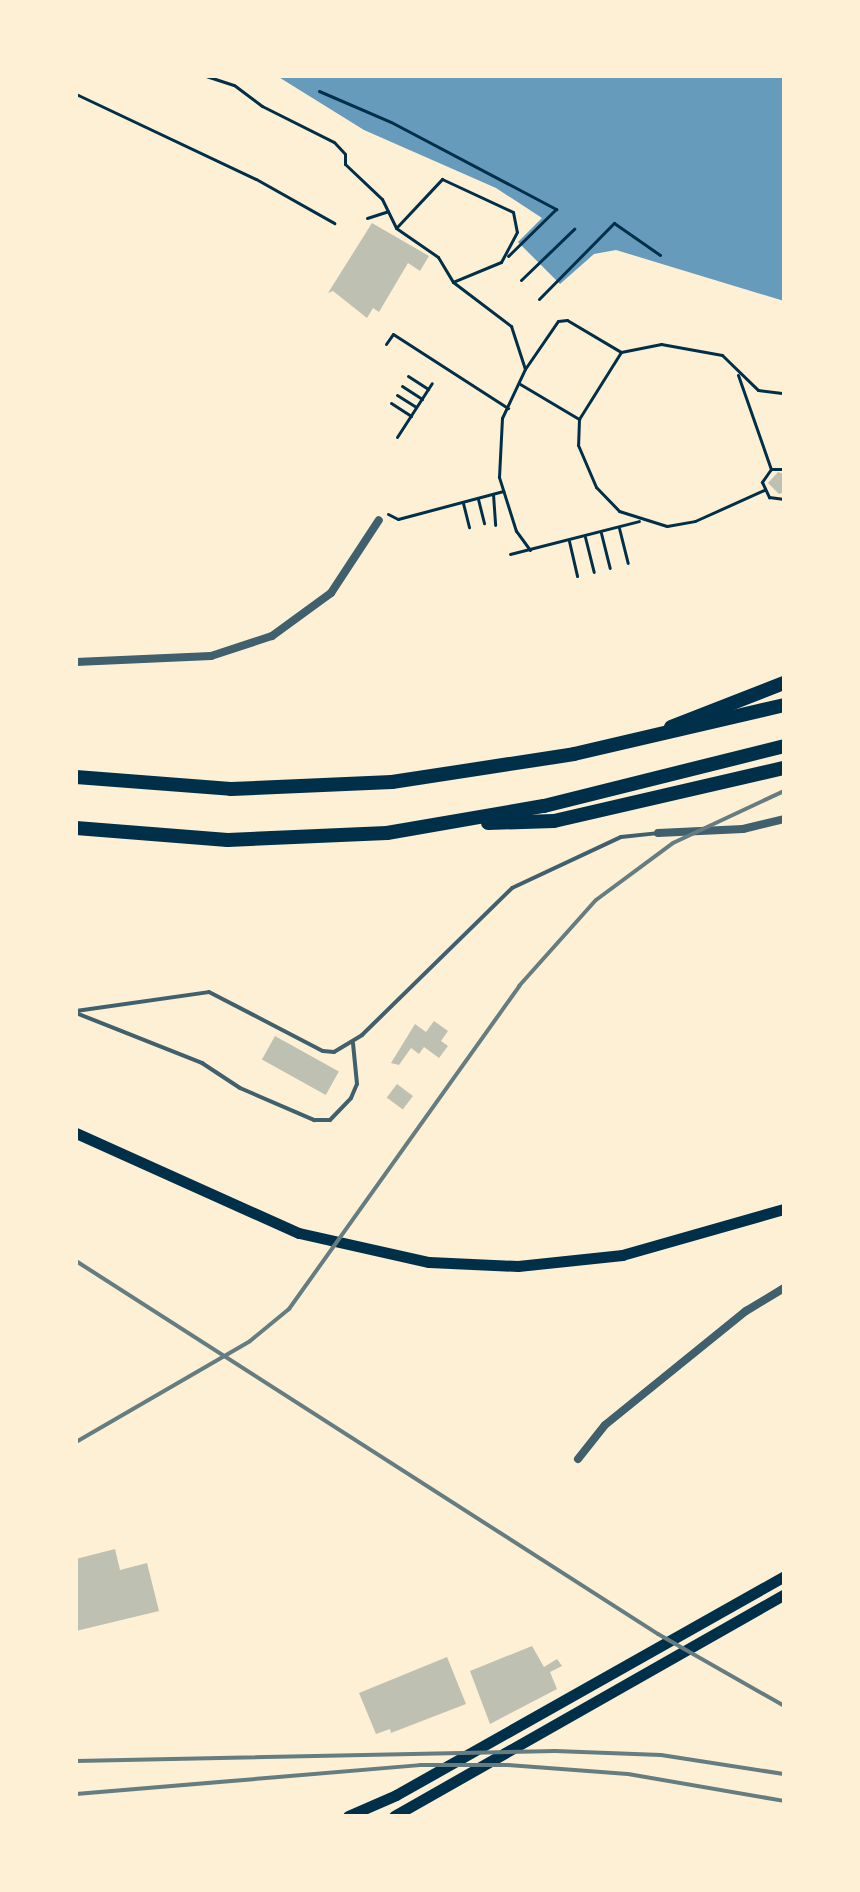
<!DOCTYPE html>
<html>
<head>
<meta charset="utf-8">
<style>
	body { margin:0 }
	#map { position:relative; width:860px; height:1892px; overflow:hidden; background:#fdf0d5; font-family:"Fira Sans Condensed",sans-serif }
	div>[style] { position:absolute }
	.water>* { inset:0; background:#669bbc }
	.building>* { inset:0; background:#bec0b2; transform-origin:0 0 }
	.path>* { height:3px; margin:-1.5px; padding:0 1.5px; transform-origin:1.5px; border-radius:1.5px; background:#003049 }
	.service>* { height:4px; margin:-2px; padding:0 2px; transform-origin:2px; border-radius:2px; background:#3f606c }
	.minor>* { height:8px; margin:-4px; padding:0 4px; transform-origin:4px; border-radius:4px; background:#3f606c }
	.secondary>* { height:11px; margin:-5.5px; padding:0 5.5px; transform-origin:5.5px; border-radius:5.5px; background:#003049 }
	.motorway>* { height:14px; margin:-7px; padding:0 7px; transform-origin:7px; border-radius:7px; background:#003049 }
	.rail>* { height:4px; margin:-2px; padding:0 2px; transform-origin:2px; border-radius:2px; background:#657d81 }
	span { translate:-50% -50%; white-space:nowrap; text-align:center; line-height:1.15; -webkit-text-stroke:6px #fdf0d5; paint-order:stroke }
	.frame { position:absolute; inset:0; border:78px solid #fdf0d5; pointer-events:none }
</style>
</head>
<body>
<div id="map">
	<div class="water">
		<div style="clip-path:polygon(277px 76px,784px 76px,784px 301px,616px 250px,594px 254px,560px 284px,518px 242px,542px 218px,496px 188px,364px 130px)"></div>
	</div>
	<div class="building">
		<div style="clip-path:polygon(372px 223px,429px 256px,420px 271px,408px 263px,379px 312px,373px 308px,367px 318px,333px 291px,328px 293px)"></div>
		<div style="clip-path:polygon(778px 472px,784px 474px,784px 492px,779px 494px,768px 483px)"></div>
		<div style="clip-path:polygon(434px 1021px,448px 1031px,441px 1041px,448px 1046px,439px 1058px,424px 1047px,419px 1054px,411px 1048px,399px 1065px,391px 1063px,415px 1024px,426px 1032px)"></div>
		<div style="left:275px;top:1036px;width:73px;height:27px;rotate:29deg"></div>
		<div style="left:397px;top:1084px;width:20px;height:17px;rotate:37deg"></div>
		<div style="clip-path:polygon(115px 1549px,120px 1570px,147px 1563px,159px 1611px,76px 1631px,76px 1559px)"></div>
		<div style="clip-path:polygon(532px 1646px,544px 1667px,557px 1659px,562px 1666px,550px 1672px,557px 1689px,490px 1724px,470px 1671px)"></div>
		<div style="clip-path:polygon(447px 1657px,466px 1704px,391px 1733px,390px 1729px,376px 1734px,359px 1693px)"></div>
	</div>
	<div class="path">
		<div style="left:206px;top:76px;width:29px;rotate:18deg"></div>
		<div style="left:234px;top:85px;width:35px;rotate:37deg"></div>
		<div style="left:262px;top:106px;width:80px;rotate:26.6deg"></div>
		<div style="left:334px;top:142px;width:16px;rotate:47deg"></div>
		<div style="left:345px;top:154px;width:10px;rotate:90deg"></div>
		<div style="left:345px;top:164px;width:51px;rotate:43.4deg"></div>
		<div style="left:382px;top:199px;width:32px;rotate:64deg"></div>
		<div style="left:396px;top:228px;width:51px;rotate:34.6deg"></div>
		<div style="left:438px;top:257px;width:29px;rotate:59deg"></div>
		<div style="left:453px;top:282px;width:73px;rotate:37.2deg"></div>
		<div style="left:511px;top:326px;width:45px;rotate:72deg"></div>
		<div style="left:319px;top:91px;width:78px;rotate:23.3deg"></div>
		<div style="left:391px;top:122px;width:187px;rotate:27.8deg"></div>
		<div style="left:556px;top:209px;width:67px;rotate:135.6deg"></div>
		<div style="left:76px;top:94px;width:199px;rotate:25.3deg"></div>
		<div style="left:256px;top:179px;width:90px;rotate:29.4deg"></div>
		<div style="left:367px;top:218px;width:22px;rotate:-18deg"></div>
		<div style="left:397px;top:227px;width:66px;rotate:-46.8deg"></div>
		<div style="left:442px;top:179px;width:78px;rotate:24.9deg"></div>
		<div style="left:513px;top:212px;width:20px;rotate:79deg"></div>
		<div style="left:517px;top:232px;width:34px;rotate:118deg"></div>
		<div style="left:501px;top:262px;width:52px;rotate:157.4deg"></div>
		<div style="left:521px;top:280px;width:74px;rotate:-43.9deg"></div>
		<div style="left:539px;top:299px;width:107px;rotate:-45.4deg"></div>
		<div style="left:614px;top:223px;width:56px;rotate:34.8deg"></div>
		<div style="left:386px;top:344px;width:12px;rotate:-55deg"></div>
		<div style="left:393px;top:334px;width:137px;rotate:32.8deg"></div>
		<div style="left:621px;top:352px;width:79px;rotate:122.1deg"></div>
		<div style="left:579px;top:419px;width:26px;rotate:92deg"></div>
		<div style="left:578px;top:445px;width:46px;rotate:66.8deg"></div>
		<div style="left:596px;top:487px;width:33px;rotate:46deg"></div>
		<div style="left:619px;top:511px;width:50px;rotate:17.4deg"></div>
		<div style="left:667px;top:526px;width:28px;rotate:-10deg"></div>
		<div style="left:695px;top:521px;width:76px;rotate:-24.2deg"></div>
		<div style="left:621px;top:352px;width:41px;rotate:-11.3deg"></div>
		<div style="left:661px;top:344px;width:62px;rotate:10.2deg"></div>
		<div style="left:722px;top:355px;width:50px;rotate:44.2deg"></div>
		<div style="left:758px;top:390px;width:26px;rotate:7deg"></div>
		<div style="left:738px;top:375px;width:100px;rotate:70.7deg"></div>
		<div style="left:408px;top:376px;width:24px;rotate:33deg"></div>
		<div style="left:520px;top:384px;width:69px;rotate:30.7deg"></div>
		<div style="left:402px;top:386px;width:24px;rotate:33deg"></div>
		<div style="left:397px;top:395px;width:22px;rotate:32deg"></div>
		<div style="left:391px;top:403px;width:24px;rotate:33deg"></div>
		<div style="left:397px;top:437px;width:64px;rotate:-57.1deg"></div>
		<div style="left:784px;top:469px;width:13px;rotate:180deg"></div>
		<div style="left:771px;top:469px;width:16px;rotate:125deg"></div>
		<div style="left:762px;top:482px;width:17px;rotate:65deg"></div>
		<div style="left:769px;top:497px;width:15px;rotate:8deg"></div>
		<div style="left:493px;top:494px;width:31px;rotate:86deg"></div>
		<div style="left:478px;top:499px;width:25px;rotate:76deg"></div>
		<div style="left:463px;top:503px;width:25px;rotate:76deg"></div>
		<div style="left:388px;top:514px;width:11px;rotate:27deg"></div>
		<div style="left:398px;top:519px;width:109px;rotate:-14.9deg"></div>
		<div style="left:619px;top:528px;width:36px;rotate:76deg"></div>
		<div style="left:601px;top:533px;width:36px;rotate:76deg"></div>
		<div style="left:585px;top:537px;width:36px;rotate:76deg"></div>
		<div style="left:569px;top:541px;width:36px;rotate:77deg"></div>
		<div style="left:530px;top:550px;width:24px;rotate:-126deg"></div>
		<div style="left:516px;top:531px;width:57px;rotate:-107.5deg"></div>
		<div style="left:499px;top:477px;width:59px;rotate:-87.1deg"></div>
		<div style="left:502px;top:418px;width:54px;rotate:-64.9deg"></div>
		<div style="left:525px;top:369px;width:58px;rotate:-55.5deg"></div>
		<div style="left:558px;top:321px;width:9px;rotate:-6deg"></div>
		<div style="left:567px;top:320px;width:63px;rotate:30.7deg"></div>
		<div style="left:510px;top:554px;width:133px;rotate:-14.3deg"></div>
	</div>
	<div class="service">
		<div style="left:76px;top:1011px;width:134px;rotate:-8.1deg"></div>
		<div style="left:209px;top:992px;width:128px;rotate:27.4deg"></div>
		<div style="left:323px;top:1051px;width:11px;rotate:5deg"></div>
		<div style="left:334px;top:1052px;width:33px;rotate:-31deg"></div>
		<div style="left:362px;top:1035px;width:210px;rotate:-44.4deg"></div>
		<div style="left:512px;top:888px;width:120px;rotate:-25.1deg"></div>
		<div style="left:621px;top:837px;width:37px;rotate:-6deg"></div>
		<div style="left:76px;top:1013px;width:136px;rotate:21.6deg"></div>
		<div style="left:202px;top:1063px;width:45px;rotate:33.3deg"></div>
		<div style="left:240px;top:1088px;width:81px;rotate:23.4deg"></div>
		<div style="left:314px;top:1120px;width:16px"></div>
		<div style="left:330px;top:1120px;width:30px;rotate:-46deg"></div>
		<div style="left:351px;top:1098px;width:15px;rotate:-67deg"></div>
		<div style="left:357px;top:1084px;width:41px;rotate:-95.6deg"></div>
	</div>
	<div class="minor">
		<div style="left:76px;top:662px;width:135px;rotate:-2.5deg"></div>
		<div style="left:211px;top:656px;width:64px;rotate:-18.2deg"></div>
		<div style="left:272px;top:636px;width:73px;rotate:-36.1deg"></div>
		<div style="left:331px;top:593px;width:87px;rotate:-56.7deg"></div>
		<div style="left:658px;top:833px;width:85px;rotate:-2.7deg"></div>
		<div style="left:743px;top:829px;width:42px;rotate:-13.7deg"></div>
		<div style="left:578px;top:1459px;width:43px;rotate:-51.5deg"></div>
		<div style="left:605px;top:1425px;width:181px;rotate:-39deg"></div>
		<div style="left:746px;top:1311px;width:44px;rotate:-31.2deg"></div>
	</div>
	<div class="secondary">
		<div style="left:76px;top:1133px;width:244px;rotate:24.2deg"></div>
		<div style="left:299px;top:1233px;width:133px;rotate:12.6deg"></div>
		<div style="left:429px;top:1262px;width:89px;rotate:2.6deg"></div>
		<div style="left:518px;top:1266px;width:105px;rotate:-6deg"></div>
		<div style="left:622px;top:1255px;width:168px;rotate:-15.9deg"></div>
		<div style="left:348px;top:1816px;width:52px;rotate:-23.6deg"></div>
		<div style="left:396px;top:1795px;width:446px;rotate:-29.4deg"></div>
		<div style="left:394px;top:1816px;width:449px;rotate:-29.6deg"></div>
	</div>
	<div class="motorway">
		<div style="left:671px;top:727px;width:121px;rotate:-21.3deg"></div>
		<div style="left:76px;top:777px;width:155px;rotate:4.4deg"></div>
		<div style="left:231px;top:789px;width:161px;rotate:-2.5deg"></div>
		<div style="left:392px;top:782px;width:184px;rotate:-8.7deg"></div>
		<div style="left:574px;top:754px;width:216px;rotate:-13.1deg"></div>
		<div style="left:488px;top:823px;width:66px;rotate:-1.7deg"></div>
		<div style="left:554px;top:821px;width:236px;rotate:-13deg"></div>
		<div style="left:76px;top:828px;width:152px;rotate:4.5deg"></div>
		<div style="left:228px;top:840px;width:159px;rotate:-2.5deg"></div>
		<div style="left:387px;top:833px;width:159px;rotate:-9.8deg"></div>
		<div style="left:544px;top:806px;width:247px;rotate:-14deg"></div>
	</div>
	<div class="rail">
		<div style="left:76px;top:1261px;width:691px;rotate:32.66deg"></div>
		<div style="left:658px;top:1634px;width:145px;rotate:29.7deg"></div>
		<div style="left:76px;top:1442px;width:201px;rotate:-30.1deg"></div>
		<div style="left:250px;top:1341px;width:50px;rotate:-39.4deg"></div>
		<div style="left:289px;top:1309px;width:397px;rotate:-54.5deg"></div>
		<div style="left:519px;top:986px;width:115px;rotate:-48.2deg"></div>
		<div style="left:596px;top:900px;width:96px;rotate:-36.5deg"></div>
		<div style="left:673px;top:843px;width:123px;rotate:-25.1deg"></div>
		<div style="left:76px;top:1761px;width:479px;rotate:-1.2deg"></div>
		<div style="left:555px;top:1751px;width:106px;rotate:2.2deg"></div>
		<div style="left:661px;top:1755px;width:124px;rotate:8.8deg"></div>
		<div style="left:76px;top:1794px;width:345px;rotate:-4.8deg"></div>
		<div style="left:420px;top:1765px;width:87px"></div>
		<div style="left:507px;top:1765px;width:121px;rotate:4.3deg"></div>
		<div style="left:628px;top:1774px;width:158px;rotate:9.8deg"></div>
	</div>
	<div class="frame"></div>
</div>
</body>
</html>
